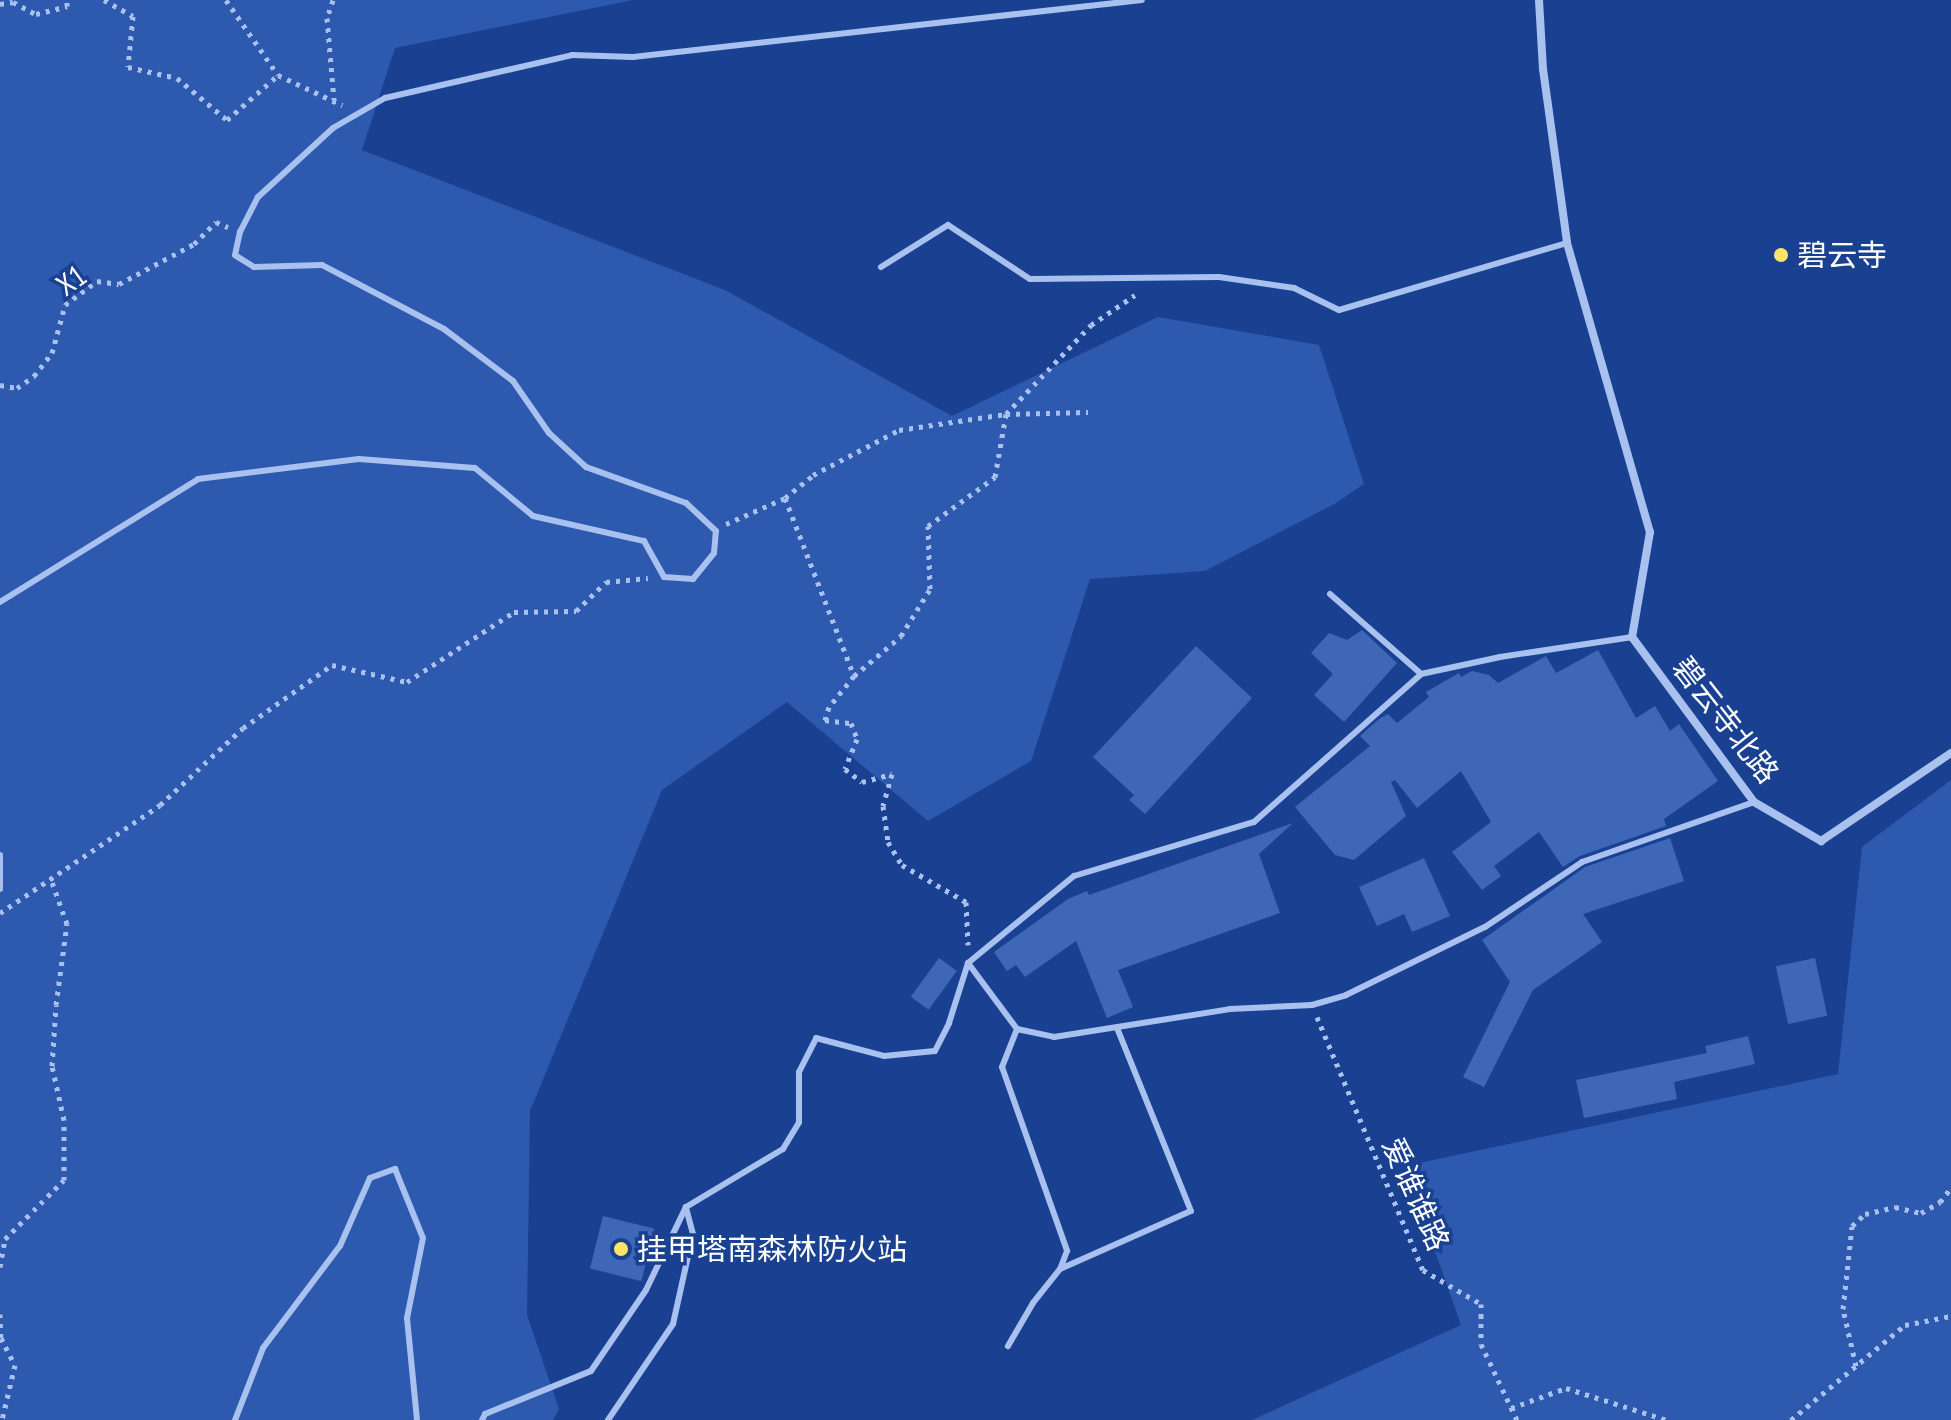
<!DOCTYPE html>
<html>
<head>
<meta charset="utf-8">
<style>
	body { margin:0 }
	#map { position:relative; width:1951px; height:1420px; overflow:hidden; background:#1a4191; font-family:"PT Sans Narrow","Noto Sans SC",sans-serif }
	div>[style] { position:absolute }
	.green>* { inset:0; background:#2d59af }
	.building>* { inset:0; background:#3e67b7; transform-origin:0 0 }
	.path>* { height:5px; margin-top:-2.5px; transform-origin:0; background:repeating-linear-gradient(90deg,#a9c1ef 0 4px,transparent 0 10px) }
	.lane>* { height:6px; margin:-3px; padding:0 3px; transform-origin:3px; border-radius:3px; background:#a9c1ef }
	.street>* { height:8px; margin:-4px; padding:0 4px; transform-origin:4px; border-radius:4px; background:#a9c1ef }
	.dots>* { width:22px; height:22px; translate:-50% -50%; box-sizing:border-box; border:4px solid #1a4191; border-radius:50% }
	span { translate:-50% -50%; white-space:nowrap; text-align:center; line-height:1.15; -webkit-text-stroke:7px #1a4191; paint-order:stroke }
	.poi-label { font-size:30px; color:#fff }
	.left { translate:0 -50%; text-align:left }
	.street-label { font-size:30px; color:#fff }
</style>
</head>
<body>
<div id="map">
	<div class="green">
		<div style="clip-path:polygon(0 0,633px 0,395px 48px,362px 150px,725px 290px,952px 416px,1158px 317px,1319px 345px,1364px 484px,1336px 503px,1205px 571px,1090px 579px,1031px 761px,928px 821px,787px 702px,662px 790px,530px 1111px,527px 1315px,559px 1409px,553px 1420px,0 1420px)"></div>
		<div style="clip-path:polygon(1951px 780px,1951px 1420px,1252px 1420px,1461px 1325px,1405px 1166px,1838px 1074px,1862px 847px)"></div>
	</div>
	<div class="building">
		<div style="clip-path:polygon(1362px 630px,1397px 663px,1344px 722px,1314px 695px,1333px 674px,1311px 653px,1329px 633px,1347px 640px)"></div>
		<div style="clip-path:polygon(1196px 646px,1252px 698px,1145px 814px,1129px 800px,1134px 795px,1093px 757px)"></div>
		<div style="clip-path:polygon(1598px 650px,1636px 718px,1655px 706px,1670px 731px,1679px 724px,1718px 781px,1664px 819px,1666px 826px,1580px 856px,1563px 867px,1539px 832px,1494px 866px,1501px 876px,1482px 890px,1452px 852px,1491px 822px,1461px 771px,1417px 808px,1395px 780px,1391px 782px,1406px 816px,1354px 860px,1335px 855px,1295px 807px,1370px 746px,1360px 736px,1379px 719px,1388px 714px,1397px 723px,1429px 697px,1426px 692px,1459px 673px,1461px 677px,1472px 671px,1489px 675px,1498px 683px,1546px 656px,1556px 673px)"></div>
		<div style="clip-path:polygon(1293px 823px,1259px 854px,1280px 913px,1118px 970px,1133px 1007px,1107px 1018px,1076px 941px,1025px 977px,1016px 965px,1007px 971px,994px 952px,1068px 899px,1087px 891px,1089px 895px)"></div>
		<div style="clip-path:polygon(1670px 838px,1684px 881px,1583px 914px,1602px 942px,1533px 990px,1484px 1087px,1463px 1077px,1510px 982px,1482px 940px,1585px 867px)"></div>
		<div style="clip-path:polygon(1424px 858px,1450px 916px,1412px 932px,1404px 914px,1377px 926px,1359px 887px)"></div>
		<div style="left:939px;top:958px;width:22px;height:48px;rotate:36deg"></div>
		<div style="left:1815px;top:958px;width:59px;height:40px;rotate:78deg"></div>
		<div style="clip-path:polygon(1748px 1036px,1755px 1064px,1674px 1082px,1677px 1099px,1584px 1118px,1576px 1080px,1707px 1053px,1705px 1046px)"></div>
		<div style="left:603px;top:1216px;width:53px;height:54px;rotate:14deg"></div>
	</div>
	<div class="path">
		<div style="left:104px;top:0;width:33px;rotate:29deg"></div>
		<div style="left:133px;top:16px;width:51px;rotate:95.6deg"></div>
		<div style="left:128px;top:67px;width:50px;rotate:12.7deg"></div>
		<div style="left:177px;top:78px;width:65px;rotate:40deg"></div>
		<div style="left:227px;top:120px;width:68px;rotate:-41.4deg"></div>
		<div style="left:278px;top:75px;width:71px;rotate:25.1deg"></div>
		<div style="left:226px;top:0;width:91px;rotate:55.3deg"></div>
		<div style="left:333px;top:0;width:19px;rotate:108deg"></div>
		<div style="left:327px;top:18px;width:82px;rotate:85.1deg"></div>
		<div style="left:0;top:4px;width:13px;rotate:-9deg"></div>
		<div style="left:13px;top:2px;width:26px;rotate:28deg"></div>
		<div style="left:36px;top:14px;width:32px;rotate:-14deg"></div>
		<div style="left:67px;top:6px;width:6px;rotate:-90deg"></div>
		<div style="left:0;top:385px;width:17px;rotate:10deg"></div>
		<div style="left:17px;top:388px;width:21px;rotate:-35deg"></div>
		<div style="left:34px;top:376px;width:29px;rotate:-52deg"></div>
		<div style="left:52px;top:353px;width:50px;rotate:-74.8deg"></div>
		<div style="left:65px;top:305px;width:40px;rotate:-37deg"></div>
		<div style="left:97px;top:281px;width:22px;rotate:8deg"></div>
		<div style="left:119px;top:284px;width:85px;rotate:-28.1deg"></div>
		<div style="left:194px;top:244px;width:31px;rotate:-45deg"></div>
		<div style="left:216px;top:222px;width:13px;rotate:23deg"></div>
		<div style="left:785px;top:498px;width:191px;rotate:68.8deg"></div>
		<div style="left:854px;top:676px;width:40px;rotate:129deg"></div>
		<div style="left:829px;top:707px;width:14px;rotate:107deg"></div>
		<div style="left:825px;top:720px;width:26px;rotate:7deg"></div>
		<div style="left:851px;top:723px;width:17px;rotate:69deg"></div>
		<div style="left:857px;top:739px;width:32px;rotate:112deg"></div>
		<div style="left:845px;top:769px;width:21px;rotate:37deg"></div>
		<div style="left:862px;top:782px;width:31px;rotate:-15deg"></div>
		<div style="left:892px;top:774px;width:33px;rotate:106deg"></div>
		<div style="left:883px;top:806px;width:36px;rotate:82deg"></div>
		<div style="left:888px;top:842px;width:27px;rotate:59deg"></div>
		<div style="left:902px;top:865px;width:74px;rotate:30deg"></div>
		<div style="left:966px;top:902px;width:43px;rotate:87.3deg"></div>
		<div style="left:726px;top:524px;width:64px;rotate:-23.8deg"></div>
		<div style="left:785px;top:498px;width:36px;rotate:-39deg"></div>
		<div style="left:813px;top:475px;width:97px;rotate:-27.6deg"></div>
		<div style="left:899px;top:430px;width:108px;rotate:-8.5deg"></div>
		<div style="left:1006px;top:414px;width:123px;rotate:-46.3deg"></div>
		<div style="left:1091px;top:325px;width:53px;rotate:-34.3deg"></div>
		<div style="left:854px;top:676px;width:62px;rotate:-40.4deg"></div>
		<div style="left:901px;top:636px;width:55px;rotate:-58.3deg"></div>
		<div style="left:930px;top:589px;width:63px;rotate:-91.8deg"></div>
		<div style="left:928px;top:526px;width:83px;rotate:-36.2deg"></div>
		<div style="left:995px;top:477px;width:64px;rotate:-80.1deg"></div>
		<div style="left:1006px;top:414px;width:82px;rotate:-1.4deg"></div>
		<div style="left:0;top:913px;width:193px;rotate:-34deg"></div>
		<div style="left:160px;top:805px;width:113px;rotate:-42.9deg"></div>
		<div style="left:243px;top:728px;width:109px;rotate:-35.3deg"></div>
		<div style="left:332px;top:665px;width:77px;rotate:12.8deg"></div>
		<div style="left:407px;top:682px;width:128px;rotate:-33.2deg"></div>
		<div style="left:514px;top:612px;width:62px;rotate:-0.9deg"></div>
		<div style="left:576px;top:611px;width:42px;rotate:-44deg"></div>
		<div style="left:606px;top:582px;width:42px;rotate:-5.4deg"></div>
		<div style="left:1317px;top:1017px;width:274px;rotate:67.3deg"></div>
		<div style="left:1423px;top:1270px;width:67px;rotate:30.4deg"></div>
		<div style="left:1481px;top:1304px;width:40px;rotate:90deg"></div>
		<div style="left:1481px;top:1344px;width:84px;rotate:64.7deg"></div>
		<div style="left:0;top:1267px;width:28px;rotate:-80deg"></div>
		<div style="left:5px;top:1239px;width:83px;rotate:-45deg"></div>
		<div style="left:64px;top:1180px;width:60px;rotate:-90deg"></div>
		<div style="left:64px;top:1120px;width:55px;rotate:-102.5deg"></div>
		<div style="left:52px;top:1066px;width:61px;rotate:-86.2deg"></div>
		<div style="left:56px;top:1005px;width:82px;rotate:-82.3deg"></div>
		<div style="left:67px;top:924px;width:48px;rotate:-109.6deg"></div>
		<div style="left:0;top:1314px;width:24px;rotate:88deg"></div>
		<div style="left:1px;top:1338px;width:30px;rotate:63deg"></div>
		<div style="left:15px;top:1365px;width:57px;rotate:103.3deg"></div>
		<div style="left:1856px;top:1366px;width:58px;rotate:-102.8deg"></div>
		<div style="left:1843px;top:1309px;width:83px;rotate:-83.8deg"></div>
		<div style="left:1852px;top:1226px;width:18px;rotate:-43deg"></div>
		<div style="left:1865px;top:1214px;width:31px;rotate:-13deg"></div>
		<div style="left:1895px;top:1207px;width:27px;rotate:13deg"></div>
		<div style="left:1921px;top:1213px;width:22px;rotate:-30deg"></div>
		<div style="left:1940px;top:1202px;width:18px;rotate:-52deg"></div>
		<div style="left:1511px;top:1408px;width:59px;rotate:-20deg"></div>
		<div style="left:1566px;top:1388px;width:106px;rotate:17.6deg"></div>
		<div style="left:1791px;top:1420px;width:148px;rotate:-39.8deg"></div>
		<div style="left:1905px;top:1325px;width:47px;rotate:-11.1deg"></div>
	</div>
	<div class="lane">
		<div style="left:881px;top:267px;width:79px;rotate:-32.1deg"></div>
		<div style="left:948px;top:225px;width:98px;rotate:33.4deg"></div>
		<div style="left:1030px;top:279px;width:189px;rotate:-0.6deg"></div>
		<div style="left:1219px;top:277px;width:76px;rotate:8.3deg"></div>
		<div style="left:1294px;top:288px;width:50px;rotate:26.1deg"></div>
		<div style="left:1339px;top:310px;width:238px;rotate:-16.4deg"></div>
		<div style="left:1330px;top:594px;width:121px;rotate:41.3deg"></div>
		<div style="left:0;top:602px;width:233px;rotate:-31.8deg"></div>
		<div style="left:198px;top:479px;width:162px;rotate:-7.1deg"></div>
		<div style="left:359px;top:459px;width:116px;rotate:4.4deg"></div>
		<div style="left:475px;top:468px;width:75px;rotate:39.6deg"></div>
		<div style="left:533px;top:516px;width:114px;rotate:12.7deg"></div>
		<div style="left:644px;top:541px;width:41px;rotate:60.9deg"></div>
		<div style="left:664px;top:577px;width:29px;rotate:4deg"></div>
		<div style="left:693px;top:579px;width:33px;rotate:-51deg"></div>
		<div style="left:714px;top:553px;width:22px;rotate:-85deg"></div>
		<div style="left:716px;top:531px;width:41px;rotate:-137deg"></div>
		<div style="left:686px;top:503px;width:106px;rotate:-160.2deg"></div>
		<div style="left:586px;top:467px;width:50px;rotate:-137.4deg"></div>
		<div style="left:549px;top:433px;width:63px;rotate:-124.7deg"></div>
		<div style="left:513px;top:381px;width:86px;rotate:-143deg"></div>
		<div style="left:444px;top:329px;width:138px;rotate:-152.3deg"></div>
		<div style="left:322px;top:265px;width:68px;rotate:178.3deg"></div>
		<div style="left:254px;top:267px;width:22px;rotate:-148deg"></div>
		<div style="left:235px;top:255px;width:24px;rotate:-78deg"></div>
		<div style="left:240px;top:232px;width:39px;rotate:-63deg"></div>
		<div style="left:258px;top:197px;width:102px;rotate:-42.6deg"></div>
		<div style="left:333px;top:128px;width:60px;rotate:-30deg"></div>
		<div style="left:385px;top:98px;width:192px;rotate:-12.9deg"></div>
		<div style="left:572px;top:55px;width:61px;rotate:1.9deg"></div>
		<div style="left:633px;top:57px;width:512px;rotate:-6.39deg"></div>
		<div style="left:0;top:855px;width:34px;rotate:90deg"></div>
		<div style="left:968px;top:963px;width:82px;rotate:53.4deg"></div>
		<div style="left:1017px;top:1029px;width:41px;rotate:111.5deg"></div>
		<div style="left:1002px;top:1067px;width:195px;rotate:70.5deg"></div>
		<div style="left:1067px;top:1251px;width:19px;rotate:111deg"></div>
		<div style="left:1060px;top:1269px;width:43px;rotate:128.5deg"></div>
		<div style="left:1033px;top:1303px;width:50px;rotate:120.2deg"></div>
		<div style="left:1017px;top:1029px;width:38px;rotate:12deg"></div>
		<div style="left:1054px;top:1037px;width:178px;rotate:-9deg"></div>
		<div style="left:1230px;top:1009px;width:82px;rotate:-2.8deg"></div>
		<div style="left:1312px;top:1005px;width:35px;rotate:-16deg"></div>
		<div style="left:1346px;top:995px;width:155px;rotate:-26.1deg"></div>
		<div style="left:1485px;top:927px;width:117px;rotate:-33.8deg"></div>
		<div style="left:1582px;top:862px;width:182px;rotate:-19.2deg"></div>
		<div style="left:1060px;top:1269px;width:143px;rotate:-23.9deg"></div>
		<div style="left:1191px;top:1211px;width:197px;rotate:-112deg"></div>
		<div style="left:235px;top:1420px;width:77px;rotate:-68.7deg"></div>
		<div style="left:263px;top:1348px;width:128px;rotate:-53deg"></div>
		<div style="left:340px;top:1246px;width:74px;rotate:-66.2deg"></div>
		<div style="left:370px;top:1178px;width:27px;rotate:-20deg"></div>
		<div style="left:395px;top:1169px;width:74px;rotate:67.9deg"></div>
		<div style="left:423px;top:1238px;width:82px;rotate:101.3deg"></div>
		<div style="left:407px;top:1318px;width:102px;rotate:84.4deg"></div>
		<div style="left:482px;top:1420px;width:7px;rotate:-63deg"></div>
		<div style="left:485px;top:1414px;width:114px;rotate:-22.1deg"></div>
		<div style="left:591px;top:1371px;width:98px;rotate:-55.8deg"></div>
		<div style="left:646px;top:1290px;width:92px;rotate:-64.3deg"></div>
		<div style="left:686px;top:1207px;width:113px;rotate:-30.9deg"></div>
		<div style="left:783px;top:1149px;width:31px;rotate:-59deg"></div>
		<div style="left:799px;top:1122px;width:50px;rotate:-90deg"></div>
		<div style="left:799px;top:1072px;width:38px;rotate:-63deg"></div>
		<div style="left:816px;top:1038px;width:70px;rotate:14.8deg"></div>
		<div style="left:884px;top:1056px;width:51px;rotate:-5.6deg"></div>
		<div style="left:935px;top:1051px;width:31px;rotate:-63deg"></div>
		<div style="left:949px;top:1023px;width:63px;rotate:-72.4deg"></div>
		<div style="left:968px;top:963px;width:137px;rotate:-39.4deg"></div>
		<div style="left:1074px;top:876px;width:188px;rotate:-16.7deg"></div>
		<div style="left:1254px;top:822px;width:223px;rotate:-41.5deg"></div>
		<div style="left:1421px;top:674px;width:81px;rotate:-12.1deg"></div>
		<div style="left:1500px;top:657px;width:134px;rotate:-8.6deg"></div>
		<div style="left:608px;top:1420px;width:116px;rotate:-55.9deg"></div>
		<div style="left:673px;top:1324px;width:92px;rotate:-77.5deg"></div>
		<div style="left:693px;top:1234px;width:28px;rotate:-105deg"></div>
	</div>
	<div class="street">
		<div style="left:1539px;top:0;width:69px;rotate:86.7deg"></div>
		<div style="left:1543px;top:69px;width:176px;rotate:82.1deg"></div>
		<div style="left:1567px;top:243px;width:301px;rotate:74deg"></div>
		<div style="left:1650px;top:532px;width:107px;rotate:99.7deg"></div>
		<div style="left:1632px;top:637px;width:205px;rotate:53.5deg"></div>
		<div style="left:1754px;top:802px;width:78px;rotate:30.2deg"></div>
		<div style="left:1821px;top:841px;width:157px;rotate:-34.1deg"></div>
	</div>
	<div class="dots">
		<div style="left:1781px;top:255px;background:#ffe467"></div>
		<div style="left:621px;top:1249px;background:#ffe467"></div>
	</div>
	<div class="poi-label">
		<span class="left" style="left:1797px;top:255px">碧云寺</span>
		<span class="left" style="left:637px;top:1249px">挂甲塔南森林防火站</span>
	</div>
	<div class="street-label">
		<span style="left:71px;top:280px;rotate:-36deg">X1</span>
		<span style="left:1726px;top:720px;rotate:52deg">碧云寺北路</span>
		<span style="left:1416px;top:1194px;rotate:66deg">爱谁谁路</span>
	</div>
</div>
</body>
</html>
